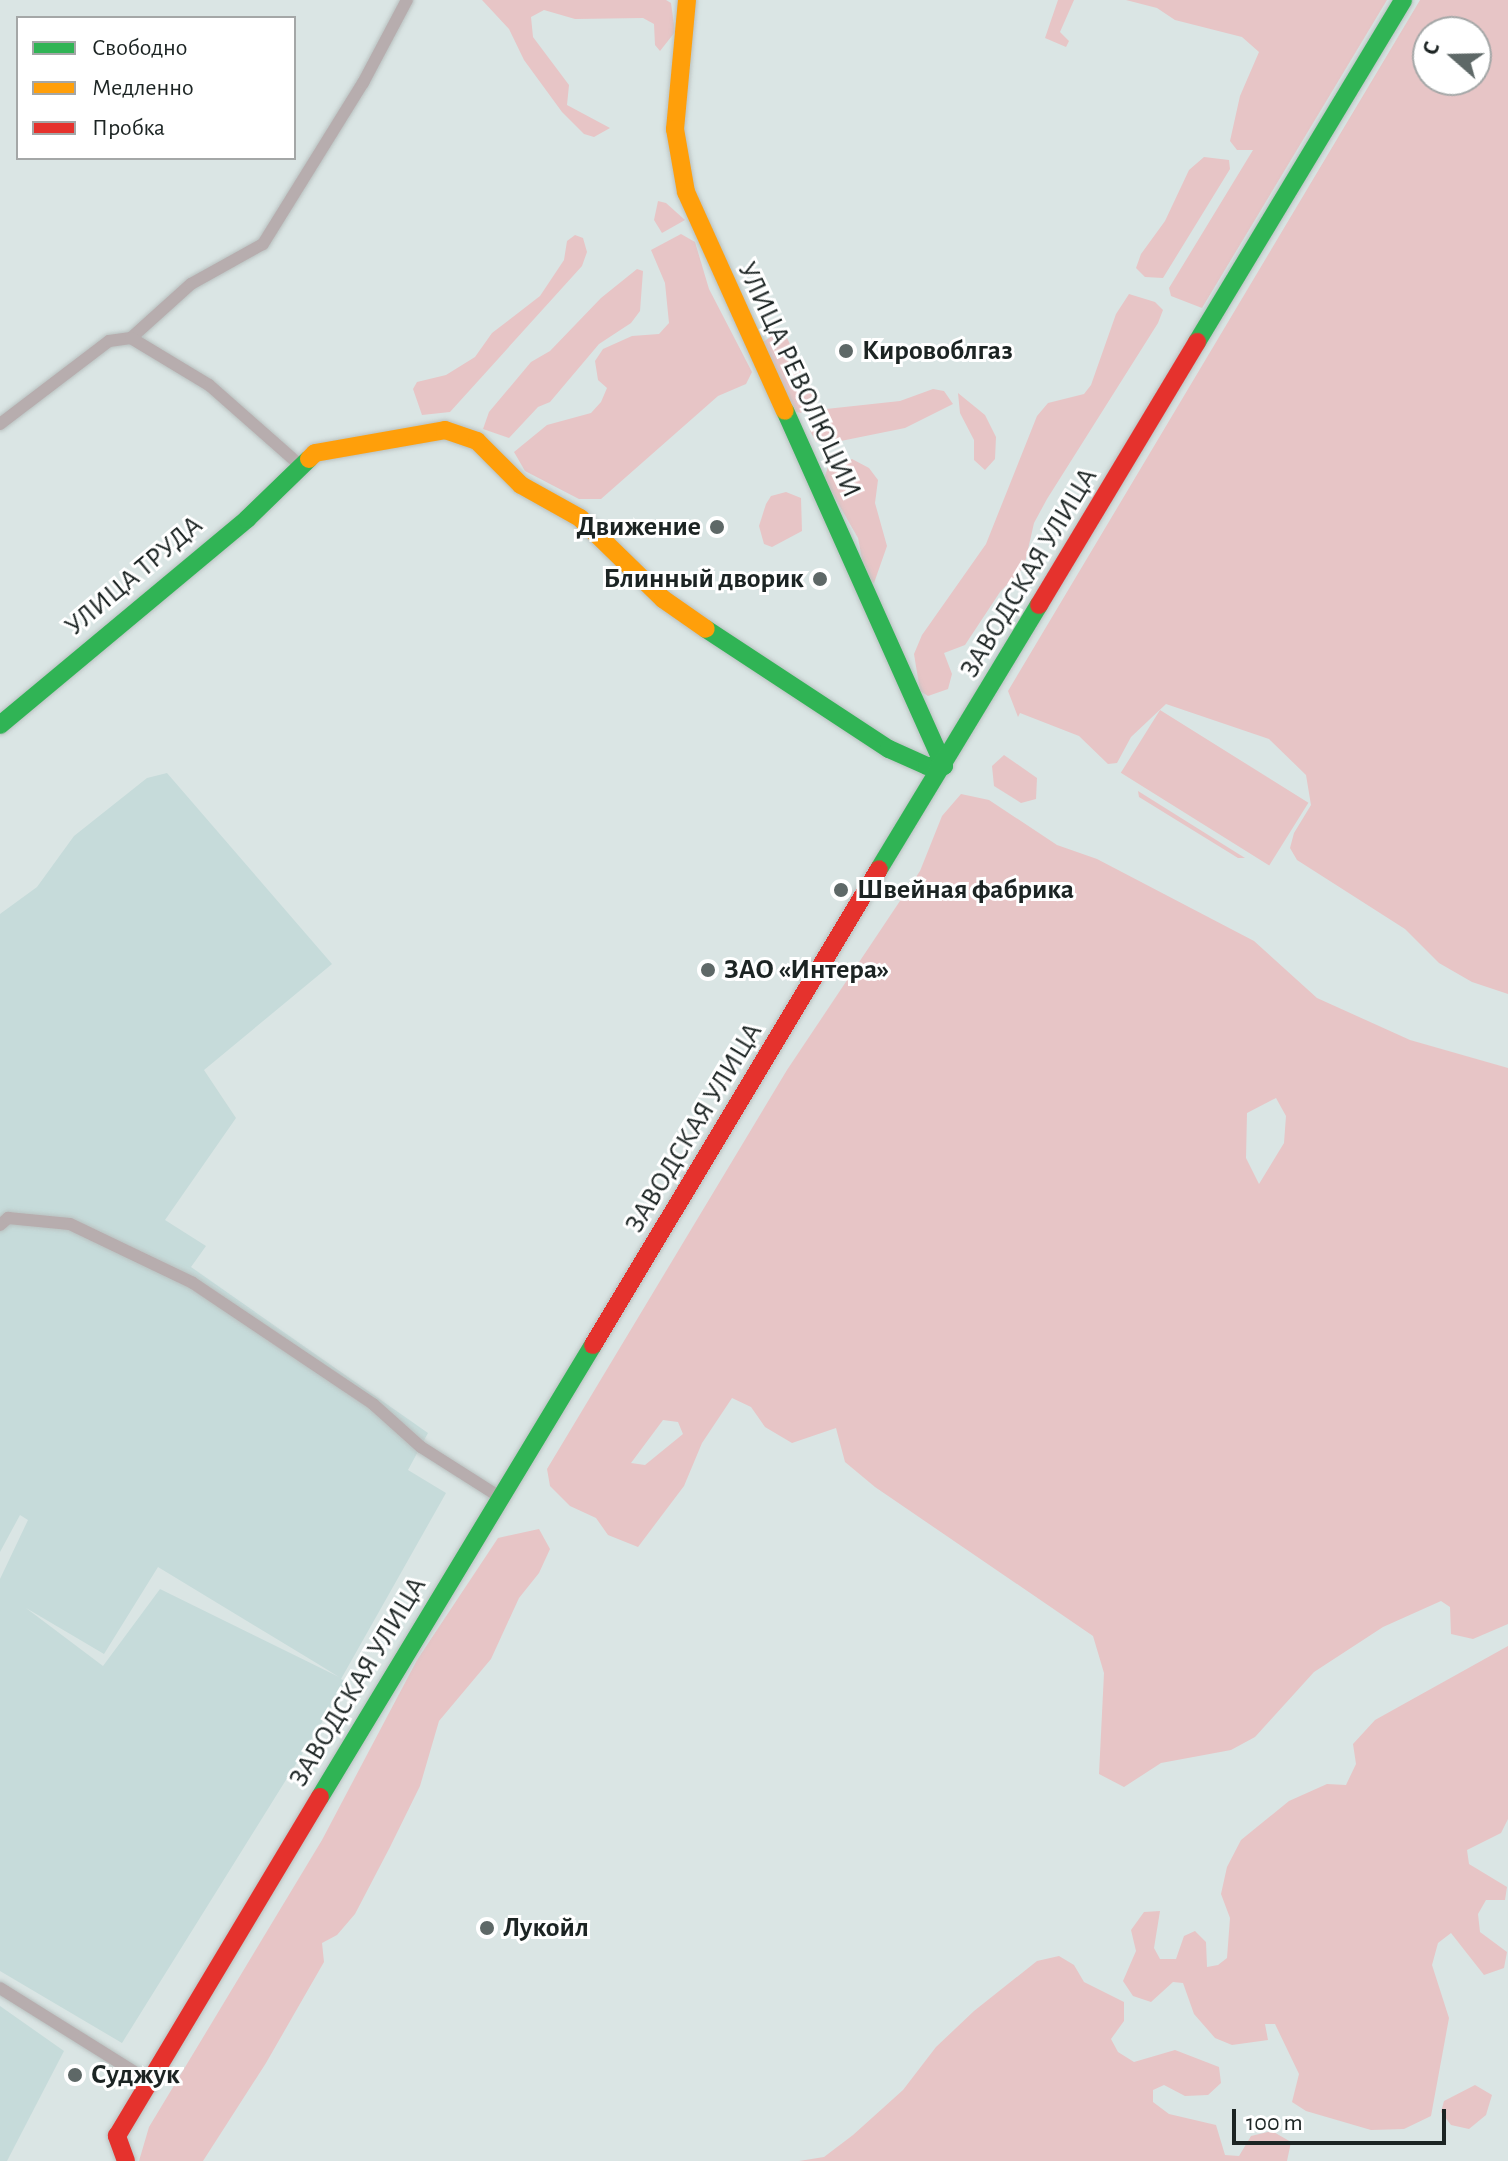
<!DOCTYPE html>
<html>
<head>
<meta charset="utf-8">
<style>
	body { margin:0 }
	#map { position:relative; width:1508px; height:2161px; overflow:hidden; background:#dae5e4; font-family:"Alegreya Sans",sans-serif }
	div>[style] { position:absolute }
	.built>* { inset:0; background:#c6dbda }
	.green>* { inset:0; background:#e7c5c6; transform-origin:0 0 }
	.roads { filter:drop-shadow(0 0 2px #b9c1c0) drop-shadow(0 0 2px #b9c1c0) }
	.street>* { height:12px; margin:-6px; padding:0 6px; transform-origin:6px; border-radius:6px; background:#b7adae }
	.fast>* { height:18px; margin:-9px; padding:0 9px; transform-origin:9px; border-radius:9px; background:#30b455 }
	.slow>* { height:18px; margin:-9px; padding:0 9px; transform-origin:9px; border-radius:9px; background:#ff9f0a }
	.jam>* { height:18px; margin:-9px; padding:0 9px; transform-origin:9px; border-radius:9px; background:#e5322d }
	.dots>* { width:22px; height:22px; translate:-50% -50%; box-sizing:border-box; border:4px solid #fff; border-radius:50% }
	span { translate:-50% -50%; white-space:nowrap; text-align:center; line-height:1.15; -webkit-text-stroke:6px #fff; paint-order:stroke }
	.poi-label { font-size:28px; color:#1c2423; font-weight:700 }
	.left { translate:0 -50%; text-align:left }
	.right { translate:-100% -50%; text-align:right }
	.street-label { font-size:28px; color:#1c2423 }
	.legend { position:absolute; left:16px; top:16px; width:280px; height:144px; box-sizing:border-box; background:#fff; border:2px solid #a4a7a7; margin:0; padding:10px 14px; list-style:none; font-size:24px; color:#1c2423 }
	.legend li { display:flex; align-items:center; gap:16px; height:40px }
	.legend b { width:40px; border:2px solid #a4a7a7 }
	.north { position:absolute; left:1412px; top:16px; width:80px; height:80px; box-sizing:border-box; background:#fff; border:2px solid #a4a7a7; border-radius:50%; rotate:290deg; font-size:22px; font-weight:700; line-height:32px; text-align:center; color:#1c2423 }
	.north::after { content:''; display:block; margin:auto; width:28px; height:36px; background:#5e6867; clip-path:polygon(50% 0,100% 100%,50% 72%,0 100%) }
	.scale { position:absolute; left:1232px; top:2109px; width:214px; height:36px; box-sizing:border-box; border:4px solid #1c2423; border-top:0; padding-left:10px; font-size:24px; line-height:28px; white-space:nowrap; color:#1c2423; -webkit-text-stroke:6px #fff; paint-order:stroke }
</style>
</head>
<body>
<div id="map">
	<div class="built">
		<div style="clip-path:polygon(evenodd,167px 773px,332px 964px,204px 1070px,236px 1118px,165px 1220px,206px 1246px,191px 1267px,428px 1433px,408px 1470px,446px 1493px,341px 1679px,347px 1682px,122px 2043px,0 1971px,0 1579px,28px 1520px,20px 1515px,0 1552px,0 914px,37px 887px,74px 836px,147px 778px,167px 773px,158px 1567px,318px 1664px,339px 1677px,160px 1589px,103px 1666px,26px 1608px,104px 1654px,158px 1567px)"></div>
		<div style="clip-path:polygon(0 2006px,64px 2051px,7px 2161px,0 2161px)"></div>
	</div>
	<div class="green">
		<div style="clip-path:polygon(482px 0,666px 0,671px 3px,675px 32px,660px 51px,655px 45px,654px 24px,643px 18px,575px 19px,544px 10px,531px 17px,533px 37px,569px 85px,567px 105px,610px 128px,594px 137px,584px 134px,562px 112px,524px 60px,509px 29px)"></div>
		<div style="clip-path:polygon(1058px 0,1074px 0,1060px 32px,1069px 41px,1066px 47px,1045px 38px)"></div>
		<div style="clip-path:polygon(1126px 0,1387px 0,1202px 308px,1171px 296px,1169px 288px,1253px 150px,1237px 150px,1230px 141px,1240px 96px,1259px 52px,1242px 37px,1175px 20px,1157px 8px)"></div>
		<div style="clip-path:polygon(evenodd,1420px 0,1508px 0,1508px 994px,1472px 982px,1439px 963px,1405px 929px,1297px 860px,1290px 848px,1294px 833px,1311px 805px,1306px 775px,1269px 739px,1166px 704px,1131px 737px,1117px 763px,1108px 764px,1079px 736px,1020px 713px,1018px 717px,1008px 691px,1420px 0,1428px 32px,1476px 32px,1476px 80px,1428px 80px,1428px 32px)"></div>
		<div style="clip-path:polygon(1204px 157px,1229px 160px,1230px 169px,1163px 278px,1145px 277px,1136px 268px,1141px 254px,1165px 221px,1189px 170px)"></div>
		<div style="clip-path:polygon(658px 201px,666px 203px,685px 220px,662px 233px,654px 220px)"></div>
		<div style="clip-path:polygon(681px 234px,695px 242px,709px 289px,752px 372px,746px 384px,718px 396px,601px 499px,579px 499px,525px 471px,514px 452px,547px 425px,591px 413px,601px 402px,607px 388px,598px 380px,595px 361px,603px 349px,632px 336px,659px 334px,669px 323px,665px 283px,651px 250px)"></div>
		<div style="clip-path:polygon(575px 235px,583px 238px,587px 252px,582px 266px,450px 412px,422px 415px,413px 389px,417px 382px,446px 375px,475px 357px,492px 333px,540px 296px,564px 260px,567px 241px)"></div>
		<div style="clip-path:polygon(637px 269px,643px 271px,640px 311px,631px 323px,599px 344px,550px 402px,538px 407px,509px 438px,483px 429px,489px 412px,531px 362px,550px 351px,601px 298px)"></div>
		<div style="clip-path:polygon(1129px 294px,1155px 302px,1163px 310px,1158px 323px,1047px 499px,1034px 523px,1024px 567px,1000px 592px,965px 645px,944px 653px,952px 674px,948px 689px,928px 696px,920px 691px,914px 654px,922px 635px,986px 544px,1037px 416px,1048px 403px,1084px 394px,1091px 385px,1116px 314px)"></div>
		<div style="clip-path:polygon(772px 336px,787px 338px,815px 395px,801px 413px,792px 411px,763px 342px)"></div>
		<div style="clip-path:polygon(933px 389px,944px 391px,953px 404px,905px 428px,826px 444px,816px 442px,810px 431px,811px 419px,826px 409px,900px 401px)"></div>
		<div style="clip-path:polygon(958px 393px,985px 415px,996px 437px,995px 459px,985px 470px,974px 460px,974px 440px,960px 413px)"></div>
		<div style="clip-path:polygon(852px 459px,869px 468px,878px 480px,875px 503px,887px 546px,874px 583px,866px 580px,858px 538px,824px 479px,828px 467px)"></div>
		<div style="clip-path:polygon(786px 492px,801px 498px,802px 531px,772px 547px,764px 544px,759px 526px,766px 504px,771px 496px)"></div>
		<div style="left:1160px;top:710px;width:175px;height:74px;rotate:32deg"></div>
		<div style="clip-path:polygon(1004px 755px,1037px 778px,1036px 799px,1021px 803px,994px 786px,992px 766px)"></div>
		<div style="clip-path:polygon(1138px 791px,1245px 858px,1238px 858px,1139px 797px)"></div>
		<div style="clip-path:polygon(evenodd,961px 794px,989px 800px,1057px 845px,1097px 859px,1254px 941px,1317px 998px,1410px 1040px,1508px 1068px,1508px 1624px,1473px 1639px,1451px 1634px,1450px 1607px,1441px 1601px,1383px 1627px,1314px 1672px,1255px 1737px,1231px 1750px,1161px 1763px,1124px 1787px,1099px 1774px,1104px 1673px,1093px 1636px,875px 1487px,845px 1462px,836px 1428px,792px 1443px,765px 1427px,751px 1407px,732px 1398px,702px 1443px,684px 1486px,638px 1547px,608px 1535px,596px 1518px,570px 1506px,550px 1486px,547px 1469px,787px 1070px,920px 871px,942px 816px,961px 794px,1276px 1098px,1286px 1116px,1284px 1143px,1259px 1184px,1246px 1158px,1247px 1113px,1276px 1098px,961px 794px,663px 1420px,678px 1422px,683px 1434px,645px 1465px,631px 1463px,663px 1420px)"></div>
		<div style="clip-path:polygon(539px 1529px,550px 1549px,539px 1573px,519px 1598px,491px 1659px,439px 1721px,420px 1786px,390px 1847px,355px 1914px,337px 1935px,322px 1943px,324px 1962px,266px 2063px,203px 2161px,139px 2161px,149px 2127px,322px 1840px,417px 1660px,498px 1538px)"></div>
		<div style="clip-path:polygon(1508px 1646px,1508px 1819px,1501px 1833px,1467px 1850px,1469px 1864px,1507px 1887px,1505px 1900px,1486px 1900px,1478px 1914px,1480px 1932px,1507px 1952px,1504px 1968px,1484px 1975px,1451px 1933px,1438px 1943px,1432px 1965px,1449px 2018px,1431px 2116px,1404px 2129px,1371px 2130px,1306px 2111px,1292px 2102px,1299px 2074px,1275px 2024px,1265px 2024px,1268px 2040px,1232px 2045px,1215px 2038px,1194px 2014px,1183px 1983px,1173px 1982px,1151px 2002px,1133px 1996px,1123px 1981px,1136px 1951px,1131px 1930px,1144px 1912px,1160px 1911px,1154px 1948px,1160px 1959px,1176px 1959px,1184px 1936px,1195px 1931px,1206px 1942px,1207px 1967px,1218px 1965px,1227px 1958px,1230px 1918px,1221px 1894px,1227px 1867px,1241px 1840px,1289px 1801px,1327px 1784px,1346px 1785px,1356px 1764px,1353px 1744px,1375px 1720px)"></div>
		<div style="clip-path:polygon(1059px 1956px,1074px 1965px,1084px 1982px,1124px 2002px,1124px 2021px,1111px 2039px,1118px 2052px,1134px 2062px,1175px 2050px,1219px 2067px,1221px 2083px,1208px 2095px,1185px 2096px,1164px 2085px,1153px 2090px,1153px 2102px,1169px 2114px,1216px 2125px,1225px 2155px,1239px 2156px,1251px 2136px,1272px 2131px,1291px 2142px,1287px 2161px,799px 2161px,824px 2157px,853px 2135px,903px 2090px,936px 2047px,974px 2011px,1037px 1961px)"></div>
		<div style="clip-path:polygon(1475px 2085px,1492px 2095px,1486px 2115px,1469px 2129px,1451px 2125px,1441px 2112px,1444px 2101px)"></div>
	</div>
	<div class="roads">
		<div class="street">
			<div style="left:131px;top:338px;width:81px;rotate:-42deg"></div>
			<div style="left:191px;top:284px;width:82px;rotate:-29.1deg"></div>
			<div style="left:263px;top:244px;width:190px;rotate:-58.2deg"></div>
			<div style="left:363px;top:83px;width:94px;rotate:-62.1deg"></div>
			<div style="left:0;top:424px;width:137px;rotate:-37.3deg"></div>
			<div style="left:109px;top:341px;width:22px;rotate:-8deg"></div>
			<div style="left:131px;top:338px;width:91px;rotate:31.1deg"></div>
			<div style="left:209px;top:385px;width:123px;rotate:41.4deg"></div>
			<div style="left:0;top:1225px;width:11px;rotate:-41deg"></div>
			<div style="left:8px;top:1218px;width:62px;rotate:5.5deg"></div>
			<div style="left:70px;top:1224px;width:136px;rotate:25.6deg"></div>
			<div style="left:193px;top:1283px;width:217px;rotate:33.9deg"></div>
			<div style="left:373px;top:1404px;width:64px;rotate:41.9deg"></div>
			<div style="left:421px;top:1447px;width:97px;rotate:32.4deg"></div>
			<div style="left:0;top:1988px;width:176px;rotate:32deg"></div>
		</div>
		<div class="fast">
			<div style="left:1197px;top:342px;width:399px;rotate:-58.9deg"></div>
			<div style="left:706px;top:629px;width:219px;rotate:33.3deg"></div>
			<div style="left:889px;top:749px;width:42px;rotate:24.1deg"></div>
			<div style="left:927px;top:766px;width:17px"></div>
			<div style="left:944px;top:766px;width:389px;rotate:-114.1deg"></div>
			<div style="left:0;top:725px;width:322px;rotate:-39.8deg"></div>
			<div style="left:247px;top:519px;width:86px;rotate:-44.1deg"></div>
			<div style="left:879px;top:869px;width:309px;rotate:-58.8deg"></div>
			<div style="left:320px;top:1797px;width:528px;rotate:-58.87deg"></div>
		</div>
		<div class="slow">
			<div style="left:687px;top:0;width:130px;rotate:95.3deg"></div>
			<div style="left:675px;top:129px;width:64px;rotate:80.1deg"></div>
			<div style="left:686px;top:192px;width:240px;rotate:65.7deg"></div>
			<div style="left:309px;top:459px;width:8px;rotate:-45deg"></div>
			<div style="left:315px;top:453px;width:132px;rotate:-10deg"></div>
			<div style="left:445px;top:430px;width:34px;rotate:19deg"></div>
			<div style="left:477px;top:441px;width:62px;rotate:45deg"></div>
			<div style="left:521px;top:485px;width:68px;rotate:29.2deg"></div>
			<div style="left:580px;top:518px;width:116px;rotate:44.3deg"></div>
			<div style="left:663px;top:599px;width:52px;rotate:34.9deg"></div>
		</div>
		<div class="jam">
			<div style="left:1039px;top:605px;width:307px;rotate:-59deg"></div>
			<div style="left:593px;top:1345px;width:555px;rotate:-59deg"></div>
			<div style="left:126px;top:2161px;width:27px;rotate:-110deg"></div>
			<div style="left:117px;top:2136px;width:395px;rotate:-59.1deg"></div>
		</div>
	</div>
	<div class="dots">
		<div style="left:846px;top:351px;background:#5e6867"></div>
		<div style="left:717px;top:527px;background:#5e6867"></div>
		<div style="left:820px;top:579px;background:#5e6867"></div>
		<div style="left:841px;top:890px;background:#5e6867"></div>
		<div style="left:708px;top:970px;background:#5e6867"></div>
		<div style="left:487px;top:1928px;background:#5e6867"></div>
		<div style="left:75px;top:2075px;background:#5e6867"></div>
	</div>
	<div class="poi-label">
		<span class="left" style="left:862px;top:351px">Кировоблгаз</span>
		<span class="right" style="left:701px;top:527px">Движение</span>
		<span class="right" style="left:804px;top:579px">Блинный дворик</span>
		<span class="left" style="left:857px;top:890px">Швейная фабрика</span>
		<span class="left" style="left:724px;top:970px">ЗАО «Интера»</span>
		<span class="left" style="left:503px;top:1928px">Лукойл</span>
		<span class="left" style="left:91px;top:2075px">Суджук</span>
	</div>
	<div class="street-label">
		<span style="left:799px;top:380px;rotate:65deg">УЛИЦА РЕВОЛЮЦИИ</span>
		<span style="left:1029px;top:573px;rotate:-59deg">ЗАВОДСКАЯ УЛИЦА</span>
		<span style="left:134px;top:576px;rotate:-40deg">УЛИЦА ТРУДА</span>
		<span style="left:694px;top:1128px;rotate:-59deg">ЗАВОДСКАЯ УЛИЦА</span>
		<span style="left:358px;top:1682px;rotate:-59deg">ЗАВОДСКАЯ УЛИЦА</span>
	</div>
	<ul class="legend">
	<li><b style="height:10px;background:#30b455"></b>Свободно</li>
	<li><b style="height:10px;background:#ff9f0a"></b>Медленно</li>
	<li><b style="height:10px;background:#e5322d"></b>Пробка</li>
	</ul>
	<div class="north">С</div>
	<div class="scale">100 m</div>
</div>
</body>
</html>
